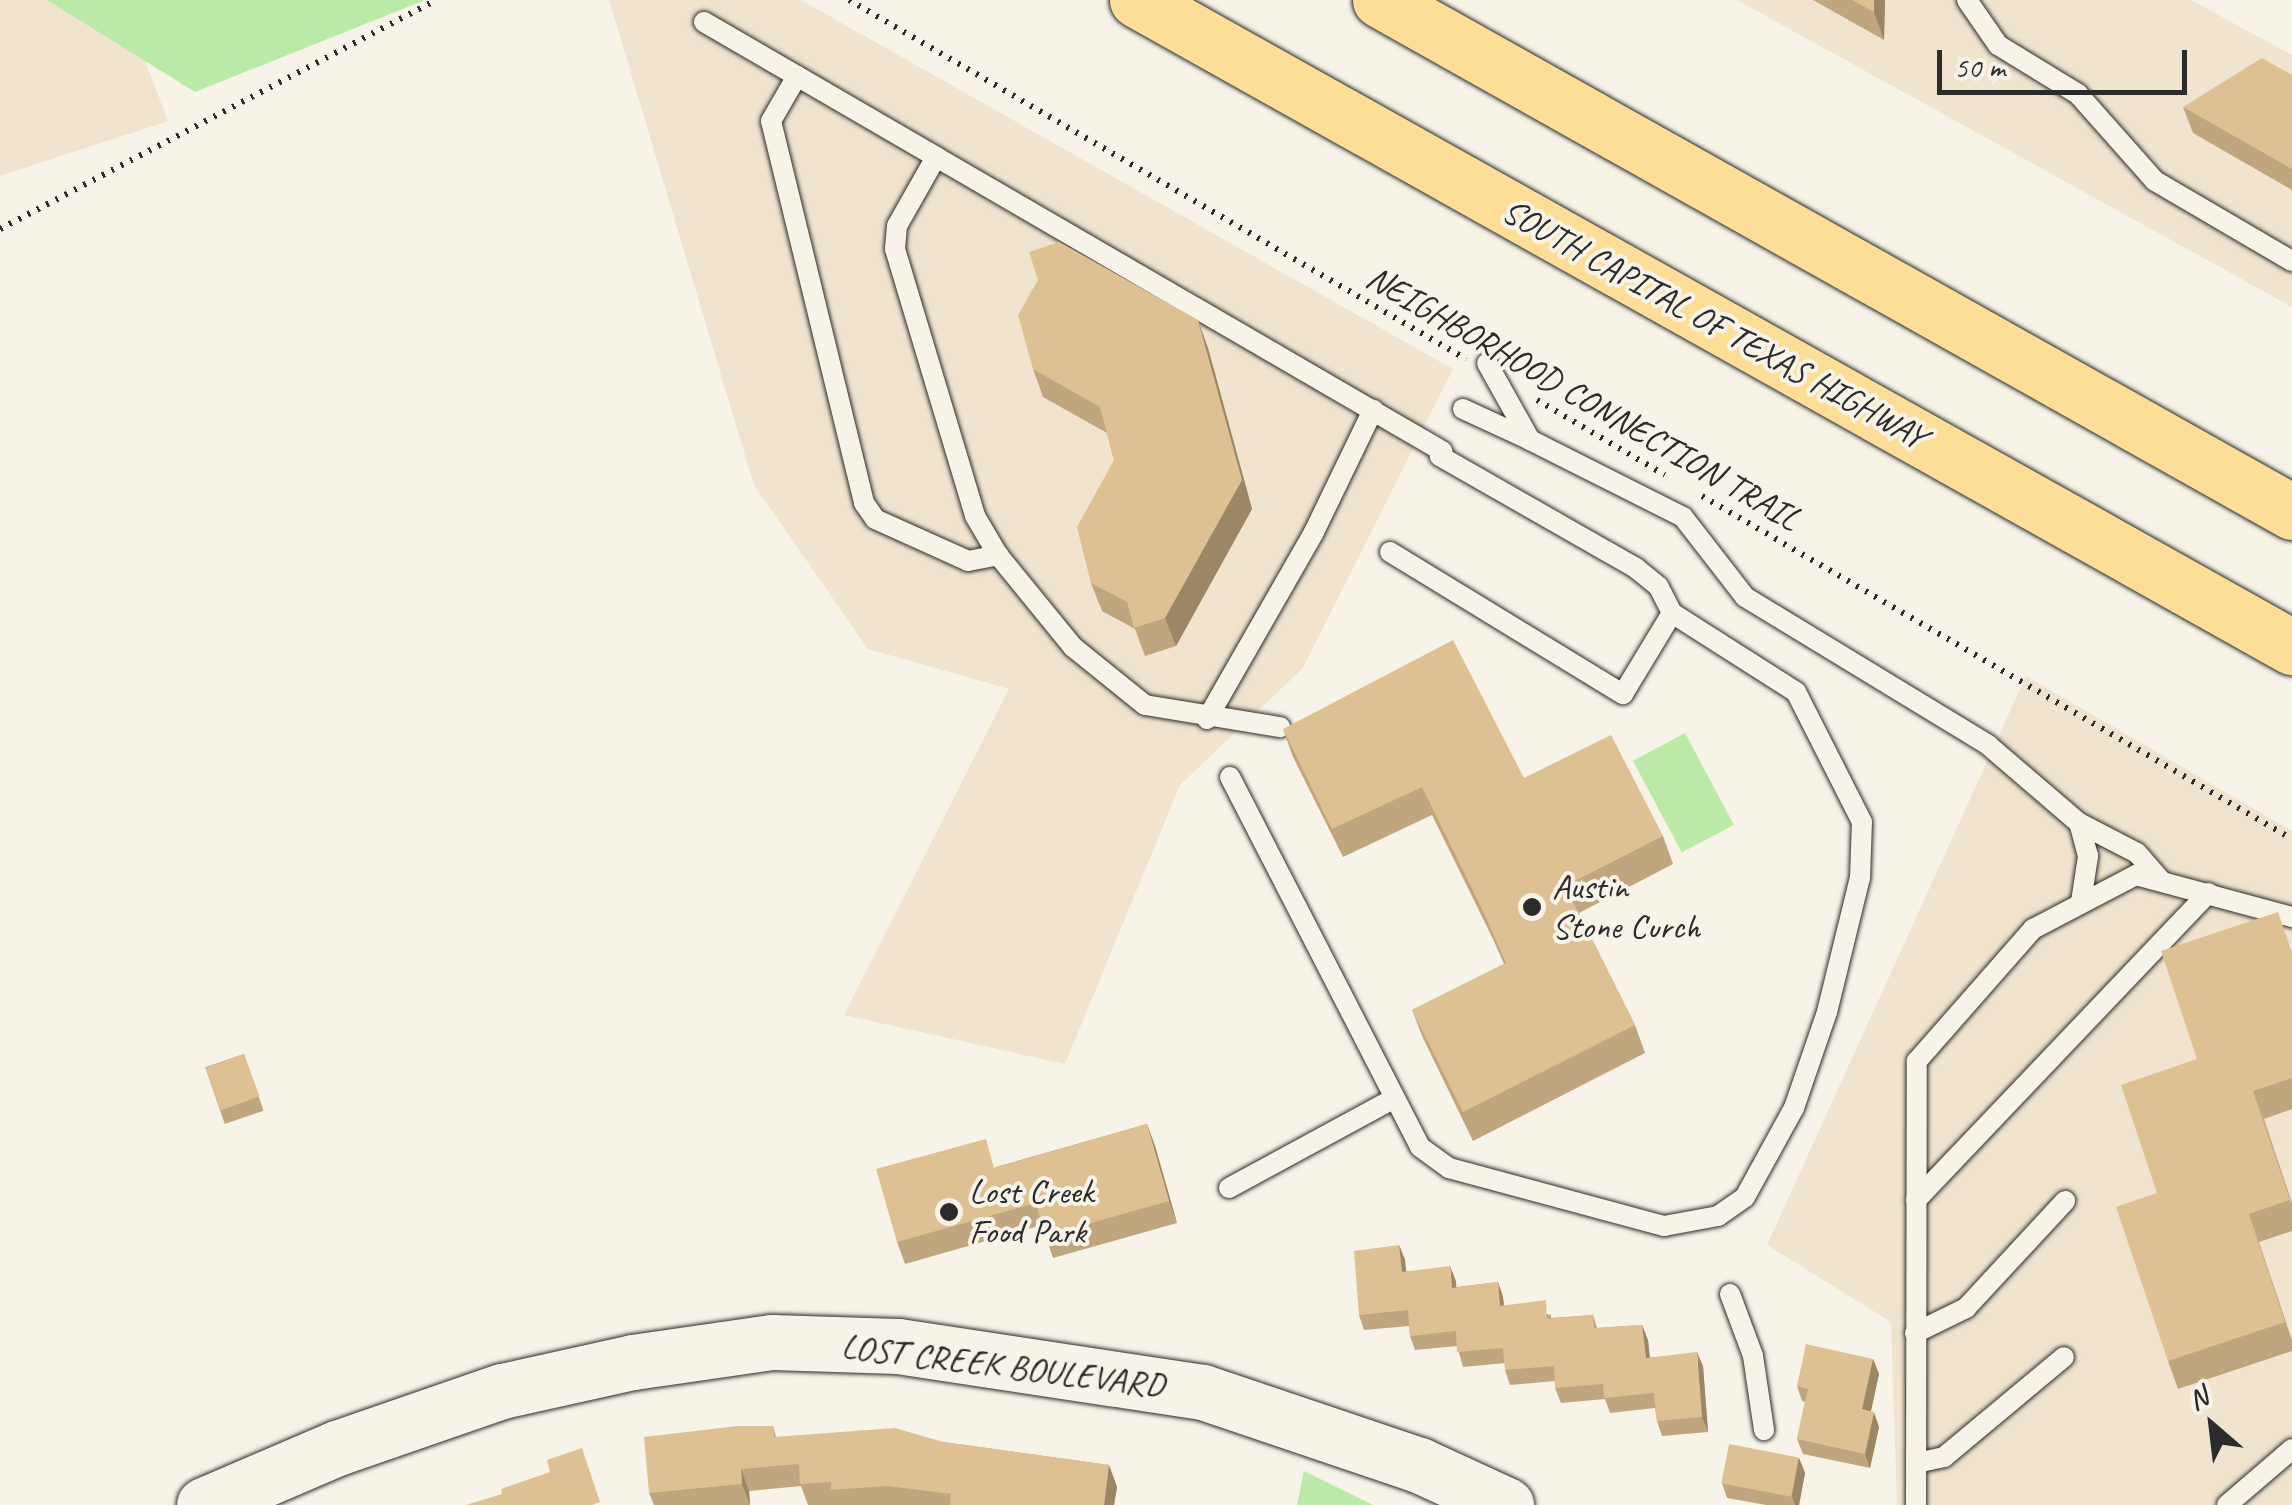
<!DOCTYPE html>
<html>
<head>
<meta charset="utf-8">
<style>
	body { margin:0 }
	#map { position:relative; width:2292px; height:1505px; overflow:hidden; background:#f7f3e8; font-family:Caveat,sans-serif }
	div>[style] { position:absolute }
	.built>* { inset:0; background:#f0e4ce }
	.green>* { inset:0; background:#bbe9a7; transform-origin:0 0 }
	.path>* { height:6px; margin-top:-3px; transform-origin:0; background:repeating-linear-gradient(90deg,#2b2b2b 0 2.5px,transparent 0 10.5px) }
	.roads { filter:drop-shadow(0 0 2px #2b2b2b) drop-shadow(0 0 2px #2b2b2b) }
	.lane>* { height:20px; margin:-10px; padding:0 10px; transform-origin:10px; border-radius:10px; background:#f7f3e8 }
	.secondary>* { height:55px; margin:-27.5px; padding:0 27.5px; transform-origin:27.5px; border-radius:27.5px; background:#f7f3e8 }
	.highway>* { height:55px; margin:-27.5px; padding:0 27.5px; transform-origin:27.5px; border-radius:27.5px; background:#fcde96 }
	.wall>* { inset:0; background:#bfa67e; transform-origin:0 0 }
	.shaded-wall>* { inset:0; background:#9b8766 }
	.building>* { inset:0; background:#dec192; transform-origin:0 0 }
	.dots>* { width:28px; height:28px; translate:-50% -50%; box-sizing:border-box; border:5px solid #f7f3e8; border-radius:50% }
	span { translate:-50% -50%; white-space:nowrap; text-align:center; line-height:1.15; -webkit-text-stroke:8px #f7f3e8; paint-order:stroke }
	.street-label { font-size:35px; color:#2b2b2b }
	.poi-label { font-size:35px; color:#2b2b2b }
	.left { translate:0 -50%; text-align:left }
	.north { position:absolute; left:2162px; top:1375px; width:100px; height:100px; -webkit-text-stroke:8px #f7f3e8; paint-order:stroke; rotate:332deg; font-size:28px; font-weight:700; line-height:40px; text-align:center; color:#2b2b2b }
	.north::after { content:''; display:block; margin:auto; width:35px; height:45px; background:#2b2b2b; clip-path:polygon(50% 0,100% 100%,50% 72%,0 100%) }
	.scale { position:absolute; left:1937px; top:50px; width:250px; height:45px; box-sizing:border-box; border:5px solid #2b2b2b; border-top:0; padding-left:12px; font-size:30px; line-height:35px; white-space:nowrap; color:#2b2b2b; -webkit-text-stroke:8px #f7f3e8; paint-order:stroke }
</style>
</head>
<body>
<div id="map">
	<div class="built">
		<div style="clip-path:polygon(0 0,122px 0,168px 121px,0 176px)"></div>
		<div style="clip-path:polygon(609px 0,801px 0,1453px 369px,1303px 668px,1180px 785px,1065px 1064px,844px 1015px,1009px 689px,868px 649px,754px 485px)"></div>
		<div style="clip-path:polygon(1737px 0,2191px 0,2292px 55px,2292px 307px)"></div>
		<div style="clip-path:polygon(2026px 676px,2292px 831px,2292px 1505px,1897px 1505px,1891px 1322px,1767px 1245px)"></div>
	</div>
	<div class="green">
		<div style="clip-path:polygon(47px 0,425px 0,195px 92px)"></div>
		<div style="left:1685px;top:733px;width:104px;height:59px;rotate:62deg"></div>
		<div style="clip-path:polygon(1304px 1471px,1373px 1505px,1297px 1505px)"></div>
	</div>
	<div class="path">
		<div style="left:849px;top:0;width:714px;rotate:30.19deg"></div>
		<div style="left:0;top:229px;width:493px;rotate:-27.7deg"></div>
		<div style="left:1537px;top:400px;width:148px;rotate:30.4deg"></div>
		<div style="left:1702px;top:496px;width:682px;rotate:30.17deg"></div>
	</div>
	<div class="roads">
		<div class="lane">
			<div style="left:1967px;top:0;width:55px;rotate:55.4deg"></div>
			<div style="left:1998px;top:45px;width:94px;rotate:31.5deg"></div>
			<div style="left:2078px;top:94px;width:116px;rotate:48.5deg"></div>
			<div style="left:2155px;top:181px;width:159px;rotate:30.3deg"></div>
			<div style="left:704px;top:22px;width:854px;rotate:30.17deg"></div>
			<div style="left:797px;top:76px;width:52px;rotate:120deg"></div>
			<div style="left:771px;top:121px;width:393px;rotate:76.3deg"></div>
			<div style="left:864px;top:503px;width:19px;rotate:55deg"></div>
			<div style="left:875px;top:519px;width:102px;rotate:24.3deg"></div>
			<div style="left:968px;top:561px;width:31px;rotate:-11deg"></div>
			<div style="left:936px;top:157px;width:79px;rotate:119.5deg"></div>
			<div style="left:897px;top:226px;width:23px;rotate:95deg"></div>
			<div style="left:895px;top:249px;width:279px;rotate:73.3deg"></div>
			<div style="left:975px;top:516px;width:45px;rotate:59.5deg"></div>
			<div style="left:998px;top:555px;width:119px;rotate:50.8deg"></div>
			<div style="left:1073px;top:647px;width:92px;rotate:38.9deg"></div>
			<div style="left:1145px;top:705px;width:137px;rotate:9.3deg"></div>
			<div style="left:1463px;top:409px;width:74px;rotate:24.8deg"></div>
			<div style="left:1530px;top:440px;width:88px;rotate:-119.2deg"></div>
			<div style="left:1530px;top:440px;width:171px;rotate:26.7deg"></div>
			<div style="left:1683px;top:517px;width:101px;rotate:52.2deg"></div>
			<div style="left:1745px;top:597px;width:285px;rotate:31.3deg"></div>
			<div style="left:1988px;top:745px;width:120px;rotate:40.6deg"></div>
			<div style="left:1390px;top:552px;width:273px;rotate:31.4deg"></div>
			<div style="left:1623px;top:694px;width:95px;rotate:-58.8deg"></div>
			<div style="left:1207px;top:719px;width:215px;rotate:-60.2deg"></div>
			<div style="left:1314px;top:532px;width:136px;rotate:-64.2deg"></div>
			<div style="left:1230px;top:777px;width:416px;rotate:62.8deg"></div>
			<div style="left:1420px;top:1147px;width:36px;rotate:36deg"></div>
			<div style="left:1449px;top:1168px;width:223px;rotate:15.1deg"></div>
			<div style="left:1664px;top:1226px;width:55px;rotate:-10.5deg"></div>
			<div style="left:1718px;top:1216px;width:33px;rotate:-35deg"></div>
			<div style="left:1745px;top:1197px;width:102px;rotate:-61.2deg"></div>
			<div style="left:1794px;top:1108px;width:102px;rotate:-71deg"></div>
			<div style="left:1827px;top:1012px;width:138px;rotate:-76.2deg"></div>
			<div style="left:1860px;top:878px;width:56px;rotate:-88deg"></div>
			<div style="left:1862px;top:822px;width:146px;rotate:-116.9deg"></div>
			<div style="left:1796px;top:692px;width:147px;rotate:-147.5deg"></div>
			<div style="left:1672px;top:613px;width:30px;rotate:-117deg"></div>
			<div style="left:1658px;top:586px;width:28px;rotate:-141deg"></div>
			<div style="left:1636px;top:568px;width:226px;rotate:-150.3deg"></div>
			<div style="left:2081px;top:902px;width:47px;rotate:-81.3deg"></div>
			<div style="left:2088px;top:856px;width:34px;rotate:-105deg"></div>
			<div style="left:2079px;top:823px;width:65px;rotate:27.3deg"></div>
			<div style="left:2137px;top:853px;width:37px;rotate:49deg"></div>
			<div style="left:1229px;top:1188px;width:184px;rotate:-28.5deg"></div>
			<div style="left:1916px;top:1200px;width:424px;rotate:-46.4deg"></div>
			<div style="left:1730px;top:1294px;width:66px;rotate:69.6deg"></div>
			<div style="left:1753px;top:1356px;width:75px;rotate:81.5deg"></div>
			<div style="left:1915px;top:1333px;width:57px;rotate:-26.1deg"></div>
			<div style="left:1966px;top:1308px;width:146px;rotate:-47.2deg"></div>
			<div style="left:1916px;top:1463px;width:29px;rotate:-12deg"></div>
			<div style="left:1944px;top:1457px;width:156px;rotate:-39.8deg"></div>
			<div style="left:1916px;top:1505px;width:444px;rotate:-89.9deg"></div>
			<div style="left:1917px;top:1061px;width:176px;rotate:-48.7deg"></div>
			<div style="left:2033px;top:929px;width:116px;rotate:-27.7deg"></div>
			<div style="left:2136px;top:875px;width:162px;rotate:15.1deg"></div>
			<div style="left:2227px;top:1505px;width:86px;rotate:-40.7deg"></div>
		</div>
		<div class="secondary">
			<div style="left:204px;top:1505px;width:145px;rotate:-23.2deg"></div>
			<div style="left:337px;top:1448px;width:175px;rotate:-19.1deg"></div>
			<div style="left:502px;top:1391px;width:134px;rotate:-12.5deg"></div>
			<div style="left:633px;top:1362px;width:140px;rotate:-8.2deg"></div>
			<div style="left:772px;top:1342px;width:126px;rotate:1.8deg"></div>
			<div style="left:898px;top:1346px;width:308px;rotate:8.6deg"></div>
			<div style="left:1203px;top:1392px;width:228px;rotate:18.7deg"></div>
			<div style="left:1419px;top:1465px;width:96px;rotate:24.7deg"></div>
		</div>
		<div class="highway">
			<div style="left:1137px;top:0;width:1324px;rotate:29.26deg"></div>
			<div style="left:1380px;top:0;width:1046px;rotate:29.31deg"></div>
		</div>
	</div>
	<div class="wall">
		<div style="clip-path:polygon(1813px 0,1885px 0,1884px 40px)"></div>
		<div style="clip-path:polygon(2292px 75px,2292px 190px,2193px 133px,2183px 107px)"></div>
		<div style="clip-path:polygon(1208px 348px,1252px 509px,1176px 646px,1145px 656px,1135px 629px,1102px 611px,1091px 583px,1114px 460px,1107px 433px,1043px 397px,1033px 369px)"></div>
		<div style="clip-path:polygon(1283px 729px,1524px 778px,1663px 836px,1673px 864px,1579px 913px,1635px 1025px,1645px 1053px,1473px 1141px,1423px 1038px,1412px 1010px,1504px 964px,1493px 939px,1432px 815px,1343px 857px,1293px 757px)"></div>
		<div style="clip-path:polygon(2292px 951px,2292px 1109px,2264px 1119px,2292px 1203px,2292px 1231px,2259px 1242px,2292px 1340px,2292px 1351px,2178px 1389px,2168px 1361px,2157px 1193px,2197px 1059px)"></div>
		<div style="left:244px;top:1054px;width:60px;height:41px;rotate:71deg"></div>
		<div style="clip-path:polygon(1147px 1124px,1155px 1146px,1177px 1223px,1053px 1258px,1042px 1225px,905px 1264px,897px 1242px,996px 1167px)"></div>
		<div style="clip-path:polygon(1399px 1245px,1405px 1260px,1406px 1271px,1456px 1281px,1456px 1287px,1498px 1282px,1503px 1297px,1504px 1305px,1551px 1315px,1551px 1318px,1593px 1315px,1597px 1328px,1642px 1325px,1648px 1340px,1650px 1357px,1703px 1366px,1708px 1432px,1662px 1436px,1657px 1421px,1655px 1408px,1610px 1413px,1605px 1399px,1561px 1403px,1555px 1388px,1555px 1381px,1510px 1385px,1505px 1370px,1505px 1363px,1463px 1367px,1457px 1346px,1415px 1350px,1410px 1336px,1409px 1326px,1364px 1330px,1359px 1315px)"></div>
		<div style="clip-path:polygon(1873px 1359px,1879px 1374px,1871px 1411px,1879px 1427px,1870px 1468px,1803px 1454px,1797px 1439px,1805px 1402px,1802px 1401px,1797px 1386px)"></div>
		<div style="clip-path:polygon(773px 1426px,776px 1437px,943px 1442px,1109px 1465px,1117px 1487px,1114px 1505px,808px 1505px,801px 1486px,749px 1491px,750px 1505px,654px 1505px,649px 1493px)"></div>
		<div style="clip-path:polygon(1799px 1458px,1805px 1473px,1799px 1505px,1766px 1505px,1727px 1498px,1722px 1483px)"></div>
	</div>
	<div class="shaded-wall">
		<div style="clip-path:polygon(1874px 0,1885px 0,1884px 40px,1874px 12px)"></div>
		<div style="clip-path:polygon(1198px 320px,1208px 348px,1252px 509px,1176px 646px,1165px 618px)"></div>
		<div style="clip-path:polygon(1147px 1124px,1155px 1146px,1177px 1223px,1169px 1201px)"></div>
		<div style="clip-path:polygon(1399px 1245px,1405px 1260px,1407px 1286px,1402px 1272px)"></div>
		<div style="clip-path:polygon(1450px 1266px,1456px 1281px,1457px 1302px,1452px 1288px)"></div>
		<div style="clip-path:polygon(1498px 1282px,1503px 1297px,1505px 1320px,1500px 1306px)"></div>
		<div style="clip-path:polygon(1642px 1325px,1648px 1340px,1651px 1373px,1646px 1358px)"></div>
		<div style="clip-path:polygon(1697px 1352px,1703px 1366px,1708px 1432px,1702px 1417px)"></div>
		<div style="clip-path:polygon(1873px 1359px,1879px 1374px,1868px 1424px,1862px 1409px)"></div>
		<div style="clip-path:polygon(1874px 1412px,1879px 1427px,1870px 1468px,1865px 1454px)"></div>
		<div style="clip-path:polygon(1799px 1458px,1805px 1473px,1799px 1505px,1795px 1505px,1792px 1496px)"></div>
		<div style="clip-path:polygon(1109px 1465px,1117px 1487px,1114px 1505px,1104px 1505px)"></div>
		<div style="clip-path:polygon(741px 1469px,749px 1491px,750px 1505px,742px 1484px)"></div>
	</div>
	<div class="building">
		<div style="clip-path:polygon(1852px 0,1874px 0,1874px 12px)"></div>
		<div style="clip-path:polygon(2262px 58px,2292px 75px,2292px 169px,2183px 107px)"></div>
		<div style="clip-path:polygon(1059px 242px,1198px 320px,1242px 480px,1165px 618px,1134px 628px,1127px 602px,1091px 583px,1077px 527px,1114px 460px,1100px 407px,1033px 369px,1018px 315px,1038px 280px,1029px 252px)"></div>
		<div style="clip-path:polygon(1453px 640px,1524px 778px,1611px 735px,1663px 836px,1565px 886px,1635px 1025px,1463px 1112px,1412px 1010px,1506px 963px,1483px 911px,1422px 787px,1332px 829px,1283px 729px)"></div>
		<div style="clip-path:polygon(2278px 912px,2292px 953px,2292px 1078px,2253px 1091px,2290px 1200px,2249px 1214px,2285px 1322px,2168px 1361px,2116px 1207px,2157px 1193px,2121px 1085px,2197px 1059px,2161px 951px)"></div>
		<div style="left:244px;top:1054px;width:45px;height:41px;rotate:70deg"></div>
		<div style="clip-path:polygon(1147px 1124px,1169px 1201px,1045px 1236px,1036px 1203px,897px 1242px,876px 1169px,986px 1139px,994px 1168px)"></div>
		<div style="clip-path:polygon(1399px 1245px,1402px 1272px,1450px 1266px,1452px 1288px,1498px 1282px,1500px 1306px,1546px 1300px,1547px 1319px,1593px 1315px,1594px 1328px,1642px 1325px,1646px 1358px,1697px 1352px,1702px 1417px,1657px 1421px,1654px 1393px,1604px 1398px,1603px 1384px,1555px 1388px,1554px 1366px,1505px 1370px,1503px 1348px,1457px 1352px,1456px 1331px,1410px 1336px,1408px 1310px,1359px 1315px,1354px 1251px)"></div>
		<div style="clip-path:polygon(1806px 1344px,1873px 1359px,1862px 1409px,1874px 1412px,1865px 1454px,1797px 1439px,1808px 1389px,1797px 1386px)"></div>
		<div style="clip-path:polygon(738px 1426px,773px 1426px,774px 1437px,895px 1428px,943px 1442px,1109px 1465px,1104px 1505px,950px 1505px,951px 1494px,887px 1486px,831px 1490px,831px 1482px,800px 1484px,799px 1464px,741px 1469px,742px 1484px,649px 1493px,644px 1437px)"></div>
		<div style="left:1729px;top:1444px;width:71px;height:40px;rotate:11deg"></div>
		<div style="clip-path:polygon(582px 1448px,600px 1502px,592px 1505px,466px 1505px,502px 1494px,501px 1489px,550px 1472px,547px 1460px)"></div>
	</div>
	<div class="dots">
		<div style="left:1532px;top:907px;background:#2b2b2b"></div>
		<div style="left:949px;top:1212px;background:#2b2b2b"></div>
	</div>
	<div class="street-label">
		<span style="left:1714px;top:324px;rotate:29deg">SOUTH CAPITAL OF TEXAS HIGHWAY</span>
		<span style="left:1583px;top:398px;rotate:30deg">NEIGHBORHOOD CONNECTION TRAIL</span>
		<span style="left:1003px;top:1366px;rotate:7deg">LOST CREEK BOULEVARD</span>
	</div>
	<div class="poi-label">
		<span class="left" style="left:1552px;top:907px">Austin<br>Stone Curch</span>
		<span class="left" style="left:969px;top:1212px">Lost Creek<br>Food Park</span>
	</div>
	<div class="north">N</div>
	<div class="scale">50 m</div>
</div>
</body>
</html>
